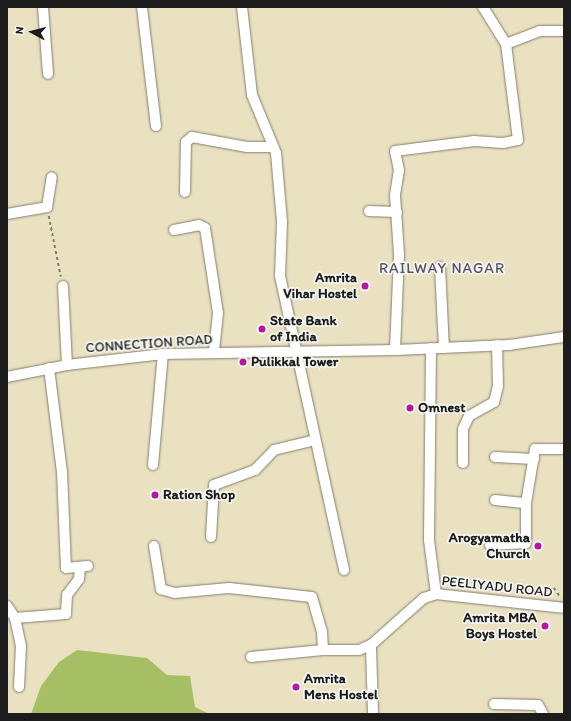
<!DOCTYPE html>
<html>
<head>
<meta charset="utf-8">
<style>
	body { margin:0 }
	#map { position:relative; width:571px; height:721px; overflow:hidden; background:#e9e1c0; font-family:Itim,sans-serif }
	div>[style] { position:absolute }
	.green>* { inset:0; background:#a7bf64 }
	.path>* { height:1.5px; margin-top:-0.75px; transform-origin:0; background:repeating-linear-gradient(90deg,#827e6e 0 3px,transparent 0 6px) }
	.roads { filter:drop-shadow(0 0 1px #827e6e) drop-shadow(0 0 1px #827e6e) }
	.minor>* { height:10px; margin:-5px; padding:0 5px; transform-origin:5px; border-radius:5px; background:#fff }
	.dots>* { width:11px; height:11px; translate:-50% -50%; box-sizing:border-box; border:2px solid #f6f6f2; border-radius:50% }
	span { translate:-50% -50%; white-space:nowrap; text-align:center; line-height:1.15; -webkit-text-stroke:3.5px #f6f6f2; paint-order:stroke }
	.poi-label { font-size:14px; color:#1c1c1c; font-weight:700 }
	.right { translate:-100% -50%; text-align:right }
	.left { translate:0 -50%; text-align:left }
	.street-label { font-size:14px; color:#1c1c1c }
	.neighbourhood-label { font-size:15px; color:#565162; letter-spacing:1px }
	.frame { position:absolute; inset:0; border:8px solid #1c1c1c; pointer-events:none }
	.north { position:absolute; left:12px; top:12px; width:40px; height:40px; -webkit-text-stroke:3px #f6f6f2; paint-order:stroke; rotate:277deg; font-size:11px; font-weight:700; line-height:16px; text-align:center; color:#1c1c1c }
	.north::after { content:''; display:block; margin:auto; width:14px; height:18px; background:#1c1c1c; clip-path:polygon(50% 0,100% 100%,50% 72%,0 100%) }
</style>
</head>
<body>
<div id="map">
	<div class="green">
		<div style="clip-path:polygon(77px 650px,147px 658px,167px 675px,190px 676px,195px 707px,209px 714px,31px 714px,41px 686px,59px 662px)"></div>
	</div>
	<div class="path">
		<div style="left:49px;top:216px;width:62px;rotate:78.9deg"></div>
		<div style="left:554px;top:588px;width:12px;rotate:55deg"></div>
	</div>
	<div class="roads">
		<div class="minor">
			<div style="left:43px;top:7px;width:67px;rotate:85.7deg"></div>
			<div style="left:142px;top:7px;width:120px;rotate:83.3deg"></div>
			<div style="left:242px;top:7px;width:89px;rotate:83.5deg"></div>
			<div style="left:252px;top:95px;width:63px;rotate:67.5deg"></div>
			<div style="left:276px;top:153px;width:69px;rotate:85deg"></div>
			<div style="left:282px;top:222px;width:54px;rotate:92.1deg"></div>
			<div style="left:280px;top:276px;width:301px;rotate:77.7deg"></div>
			<div style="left:506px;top:44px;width:36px;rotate:-21deg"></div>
			<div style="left:540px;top:31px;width:24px"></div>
			<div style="left:185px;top:192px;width:50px;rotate:-88.9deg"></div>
			<div style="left:186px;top:142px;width:8px;rotate:-40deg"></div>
			<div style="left:192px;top:137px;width:56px;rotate:10.3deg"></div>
			<div style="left:247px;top:147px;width:26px"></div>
			<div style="left:369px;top:211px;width:28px;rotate:2deg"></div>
			<div style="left:7px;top:214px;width:41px;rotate:-9.9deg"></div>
			<div style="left:47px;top:207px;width:30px;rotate:-81deg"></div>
			<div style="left:174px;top:230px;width:25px;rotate:-11deg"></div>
			<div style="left:199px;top:225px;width:7px;rotate:27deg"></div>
			<div style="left:205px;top:228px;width:86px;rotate:81.3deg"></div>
			<div style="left:218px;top:313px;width:39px;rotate:96deg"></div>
			<div style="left:440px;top:267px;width:81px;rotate:87.2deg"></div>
			<div style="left:63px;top:286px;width:79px;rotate:87.1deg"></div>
			<div style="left:431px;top:348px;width:192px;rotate:90.6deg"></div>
			<div style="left:429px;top:540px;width:54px;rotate:82.6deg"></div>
			<div style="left:395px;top:350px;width:96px;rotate:-87.6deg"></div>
			<div style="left:399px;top:254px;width:59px;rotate:-93.9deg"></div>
			<div style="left:395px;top:195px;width:25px;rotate:-81deg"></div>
			<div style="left:399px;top:170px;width:19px;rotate:-102deg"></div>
			<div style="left:395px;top:151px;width:80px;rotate:-7.2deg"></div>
			<div style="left:474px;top:141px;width:29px;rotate:4deg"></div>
			<div style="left:503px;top:143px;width:15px;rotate:-11deg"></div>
			<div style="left:518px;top:140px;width:97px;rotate:-97.1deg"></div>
			<div style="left:506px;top:44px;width:44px;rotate:-121.9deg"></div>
			<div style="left:49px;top:368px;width:105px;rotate:82.9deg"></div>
			<div style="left:62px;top:472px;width:96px;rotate:87.6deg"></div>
			<div style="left:66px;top:568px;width:22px;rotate:-5deg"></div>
			<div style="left:7px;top:377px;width:61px;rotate:-11.3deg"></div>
			<div style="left:67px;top:365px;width:97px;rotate:-6.5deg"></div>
			<div style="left:163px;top:354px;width:232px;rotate:-1deg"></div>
			<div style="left:395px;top:350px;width:114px;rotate:-2.5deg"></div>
			<div style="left:509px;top:345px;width:56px;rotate:-8.3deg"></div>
			<div style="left:495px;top:457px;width:39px;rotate:3deg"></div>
			<div style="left:463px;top:463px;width:34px;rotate:-90deg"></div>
			<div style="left:463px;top:429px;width:14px;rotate:-65deg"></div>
			<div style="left:469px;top:416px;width:29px;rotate:-29deg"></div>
			<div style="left:494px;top:402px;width:16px;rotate:-76deg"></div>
			<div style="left:498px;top:386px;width:41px;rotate:-91.4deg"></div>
			<div style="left:153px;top:465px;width:111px;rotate:-84.9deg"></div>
			<div style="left:495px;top:500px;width:31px;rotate:6deg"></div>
			<div style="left:211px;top:537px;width:52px;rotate:-86.7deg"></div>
			<div style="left:214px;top:485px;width:44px;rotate:-20.1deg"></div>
			<div style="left:255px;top:470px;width:28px;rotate:-46deg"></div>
			<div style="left:274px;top:450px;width:42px;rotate:-13.7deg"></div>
			<div style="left:490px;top:545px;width:36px;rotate:-3deg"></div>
			<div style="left:526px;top:543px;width:40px;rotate:-90deg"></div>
			<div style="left:526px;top:503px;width:55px;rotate:-80.5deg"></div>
			<div style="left:535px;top:449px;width:29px"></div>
			<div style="left:154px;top:546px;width:44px;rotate:80.8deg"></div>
			<div style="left:161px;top:589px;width:14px;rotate:17deg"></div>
			<div style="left:174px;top:593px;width:55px;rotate:-5.2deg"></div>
			<div style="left:229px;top:588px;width:83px;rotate:6.2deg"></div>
			<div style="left:312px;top:597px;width:35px;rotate:74deg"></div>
			<div style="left:322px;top:631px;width:19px;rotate:87deg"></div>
			<div style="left:323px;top:650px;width:36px"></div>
			<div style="left:359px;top:650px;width:13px;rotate:-23deg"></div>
			<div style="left:7px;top:606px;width:14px;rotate:56deg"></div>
			<div style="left:15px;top:618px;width:29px;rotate:78deg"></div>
			<div style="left:21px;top:646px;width:41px;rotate:92.8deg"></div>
			<div style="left:15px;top:618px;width:51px;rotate:-4.5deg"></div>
			<div style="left:66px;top:614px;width:19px;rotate:-87deg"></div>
			<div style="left:67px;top:595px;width:20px;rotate:-53deg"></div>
			<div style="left:79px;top:579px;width:11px;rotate:-85deg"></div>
			<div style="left:251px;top:657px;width:72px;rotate:-5.6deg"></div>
			<div style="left:494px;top:704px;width:44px;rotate:1.3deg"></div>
			<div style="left:538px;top:705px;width:10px;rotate:61deg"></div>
			<div style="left:373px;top:714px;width:69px;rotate:-91.7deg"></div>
			<div style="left:371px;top:645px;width:71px;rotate:-41.6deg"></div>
			<div style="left:424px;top:598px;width:13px;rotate:-18deg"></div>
			<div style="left:436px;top:594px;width:129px;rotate:6.2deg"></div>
		</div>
	</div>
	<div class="dots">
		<div style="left:365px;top:286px;background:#b5179e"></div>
		<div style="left:262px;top:329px;background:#b5179e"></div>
		<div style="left:243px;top:362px;background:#b5179e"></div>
		<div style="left:410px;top:408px;background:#b5179e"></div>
		<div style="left:155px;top:495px;background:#b5179e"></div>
		<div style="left:538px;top:546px;background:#b5179e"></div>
		<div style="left:545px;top:626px;background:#b5179e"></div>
		<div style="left:296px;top:687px;background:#b5179e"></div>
	</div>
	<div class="poi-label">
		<span class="right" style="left:357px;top:286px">Amrita<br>Vihar Hostel</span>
		<span class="left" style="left:270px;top:329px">State Bank<br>of India</span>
		<span class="left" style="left:251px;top:362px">Pulikkal Tower</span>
		<span class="left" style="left:418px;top:408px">Omnest</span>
		<span class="left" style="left:163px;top:495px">Ration Shop</span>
		<span class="right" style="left:530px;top:546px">Arogyamatha<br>Church</span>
		<span class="right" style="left:537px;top:626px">Amrita MBA<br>Boys Hostel</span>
		<span class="left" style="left:304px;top:687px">Amrita<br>Mens Hostel</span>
	</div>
	<div class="street-label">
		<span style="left:149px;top:344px;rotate:-4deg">CONNECTION ROAD</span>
		<span style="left:497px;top:587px;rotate:6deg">PEELIYADU ROAD</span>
	</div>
	<div class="neighbourhood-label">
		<span style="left:442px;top:269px">RAILWAY NAGAR</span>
	</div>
	<div class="frame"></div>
	<div class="north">N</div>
</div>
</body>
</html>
